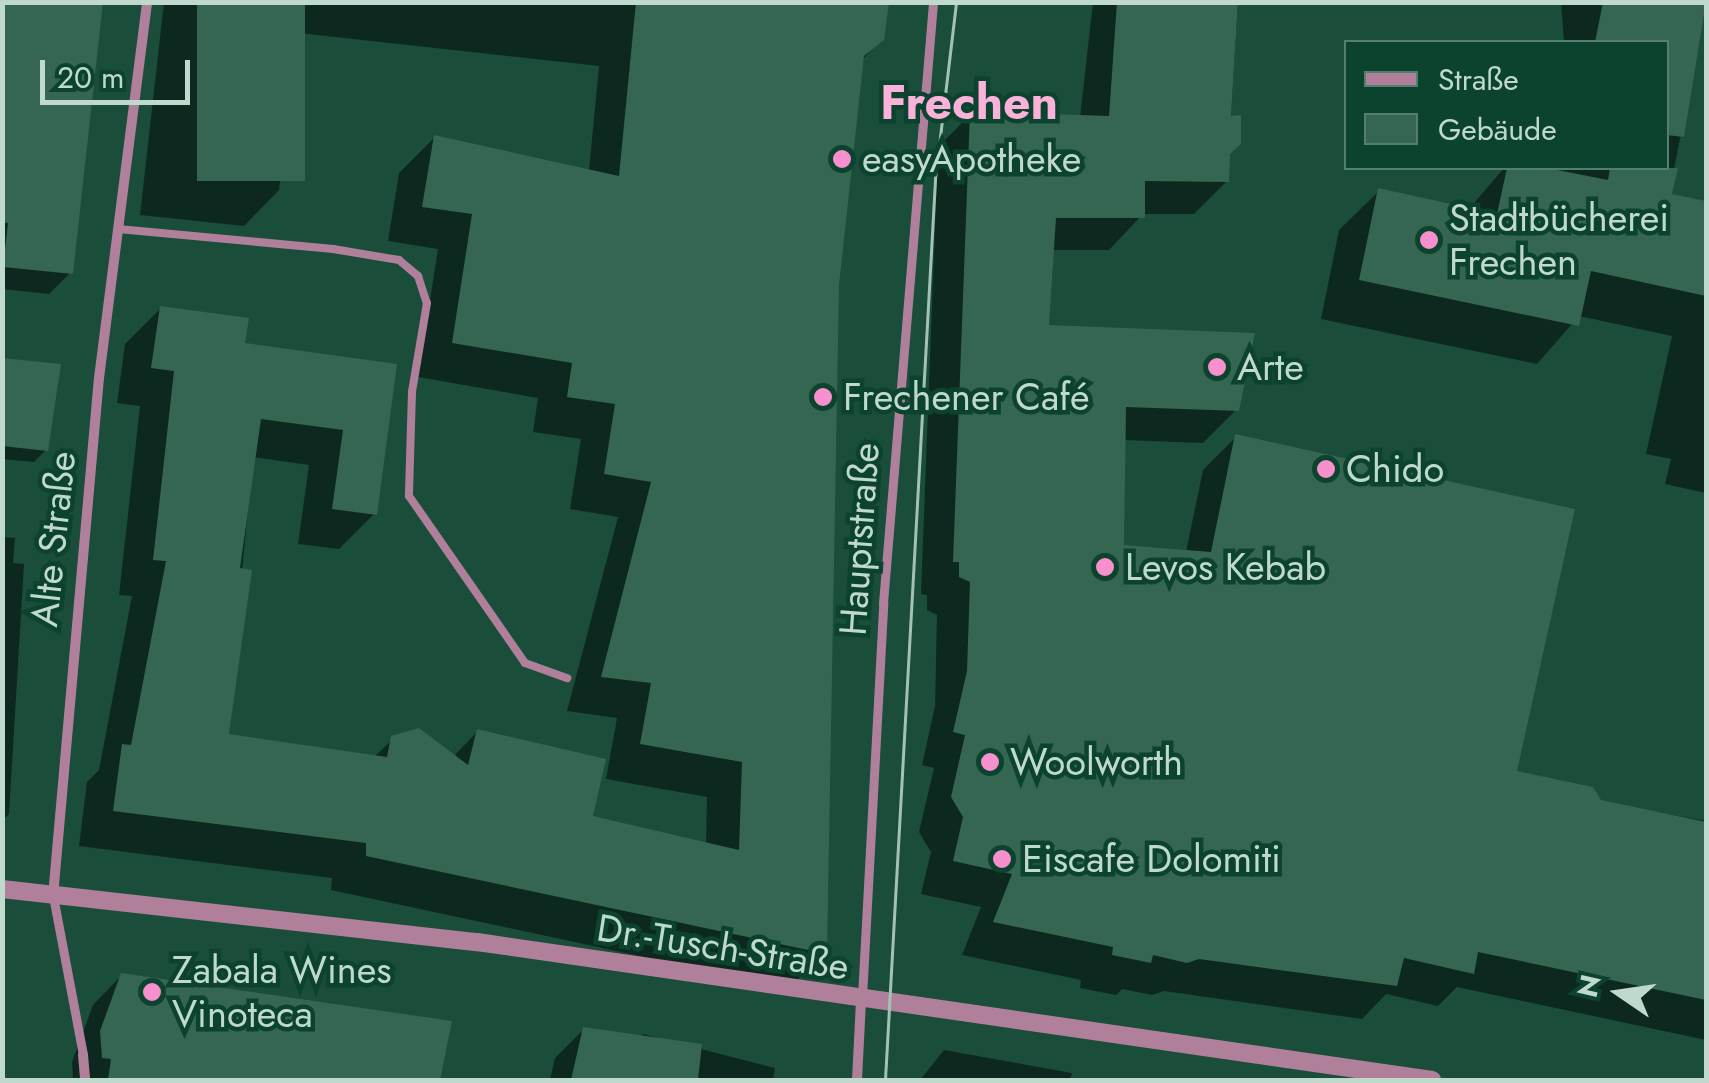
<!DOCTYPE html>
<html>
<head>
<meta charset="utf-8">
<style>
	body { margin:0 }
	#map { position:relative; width:1709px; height:1083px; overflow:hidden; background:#1a4d3a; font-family:Jost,sans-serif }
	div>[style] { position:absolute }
	.shadow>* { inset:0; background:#0007 }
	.building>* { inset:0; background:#346651; transform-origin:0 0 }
	.service>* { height:8px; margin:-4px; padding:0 4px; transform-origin:4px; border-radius:4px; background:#b0809b }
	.pedestrian>* { height:9px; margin:-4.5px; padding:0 4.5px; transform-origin:4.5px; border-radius:4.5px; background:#b0809b }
	.minor>* { height:10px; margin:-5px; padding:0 5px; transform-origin:5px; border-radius:5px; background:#b0809b }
	.tertiary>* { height:18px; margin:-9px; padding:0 9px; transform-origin:9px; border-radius:9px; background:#b0809b }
	.tram>* { height:2.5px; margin:-1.25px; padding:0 1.25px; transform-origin:1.25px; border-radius:1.25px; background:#a4c2b4 }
	.dots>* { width:28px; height:28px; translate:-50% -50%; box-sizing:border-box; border:5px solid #0c432f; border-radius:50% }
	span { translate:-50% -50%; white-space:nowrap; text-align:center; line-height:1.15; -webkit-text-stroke:9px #0c432f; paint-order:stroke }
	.poi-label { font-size:38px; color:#bfd9cc }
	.left { translate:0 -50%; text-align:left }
	.street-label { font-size:38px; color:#bfd9cc }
	.district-label { font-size:48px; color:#fab1da; font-weight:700 }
	.frame { position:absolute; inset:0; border:5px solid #bfd9cc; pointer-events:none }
	.legend { position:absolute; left:1344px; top:40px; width:325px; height:130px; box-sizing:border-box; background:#0c432f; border:2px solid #547f6e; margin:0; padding:12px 18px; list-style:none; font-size:30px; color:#bfd9cc }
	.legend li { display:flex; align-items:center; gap:20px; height:50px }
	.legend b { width:50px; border:2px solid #547f6e }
	.north { position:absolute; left:1569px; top:943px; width:100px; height:100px; -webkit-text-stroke:8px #0c432f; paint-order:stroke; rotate:283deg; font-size:28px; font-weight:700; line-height:40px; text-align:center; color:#bfd9cc }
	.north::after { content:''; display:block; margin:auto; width:35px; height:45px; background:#bfd9cc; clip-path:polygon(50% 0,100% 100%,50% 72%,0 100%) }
	.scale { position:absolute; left:40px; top:60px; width:150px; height:45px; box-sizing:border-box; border:5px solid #bfd9cc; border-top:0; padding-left:12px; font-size:30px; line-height:35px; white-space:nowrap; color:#bfd9cc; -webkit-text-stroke:8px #0c432f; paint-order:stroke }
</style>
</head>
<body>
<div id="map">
	<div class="shadow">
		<div style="clip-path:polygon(2px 2px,70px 273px,49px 294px,2px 289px)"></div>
		<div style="clip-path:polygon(164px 2px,886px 2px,882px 39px,862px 60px,837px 285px,824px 953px,789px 988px,331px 890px,332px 878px,79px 846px,87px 782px,99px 770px,132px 596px,119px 595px,140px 406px,117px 403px,125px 344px,161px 308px,242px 345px,394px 366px,374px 514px,339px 549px,298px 544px,309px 465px,253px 457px,226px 737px,374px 757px,393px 739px,453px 757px,477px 732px,590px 818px,706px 845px,707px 797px,606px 779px,617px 718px,567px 711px,618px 517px,570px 509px,581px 439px,533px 432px,538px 398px,418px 377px,438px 249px,388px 241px,399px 173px,435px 137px,589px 171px,599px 66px,299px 33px,279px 190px,244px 226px,140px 215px)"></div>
		<div style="clip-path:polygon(1093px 2px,1238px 2px,1227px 181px,1194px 214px,1143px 214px,1109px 250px,1051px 250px,1047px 328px,1236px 410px,1203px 443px,1123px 440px,1122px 547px,1186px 552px,1203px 470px,1236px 437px,1514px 773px,1599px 802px,1706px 821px,1706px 1040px,1457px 987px,1438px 1006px,1386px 994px,1362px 1019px,1164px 991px,1152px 995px,1122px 989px,1116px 995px,1080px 988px,1081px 980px,962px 955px,981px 907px,921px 894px,931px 852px,919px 832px,934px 768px,922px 765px,935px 706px,937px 615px,927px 610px,927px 595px,921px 594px,938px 147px,971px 114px,1080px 118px)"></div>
		<div style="clip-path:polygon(1561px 2px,1706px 2px,1669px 196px,1706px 204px,1706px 493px,1665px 484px,1671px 459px,1646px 454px,1672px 336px,1579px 316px,1537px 364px,1321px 319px,1339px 230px,1379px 191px,1468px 210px,1504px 168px,1666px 168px,1666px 42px,1564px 42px)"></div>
		<div style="clip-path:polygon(2px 371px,46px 450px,34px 462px,2px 459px)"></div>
		<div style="clip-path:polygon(2px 537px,15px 538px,13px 563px,24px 564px,9px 814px,2px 821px)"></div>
		<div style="clip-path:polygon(122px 975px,449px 1024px,437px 1080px,73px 1080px,72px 1062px,93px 1005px)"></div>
		<div style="clip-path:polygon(583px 1030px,636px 1041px,643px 1034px,775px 1068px,773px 1080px,550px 1080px,555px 1058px)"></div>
		<div style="clip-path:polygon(944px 1050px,1072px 1073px,1070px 1080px,920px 1080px)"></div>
	</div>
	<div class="building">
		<div style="clip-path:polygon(2px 2px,103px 2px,73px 274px,3px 267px,8px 223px,2px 222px)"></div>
		<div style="left:197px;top:2px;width:108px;height:179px"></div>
		<div style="clip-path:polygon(636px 2px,889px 2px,884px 40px,864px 56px,839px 285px,827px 954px,366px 856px,366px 843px,113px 811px,122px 744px,131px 745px,166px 561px,153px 560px,174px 371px,151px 368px,160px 306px,249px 318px,245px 343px,397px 364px,377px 515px,332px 509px,343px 430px,261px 419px,240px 568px,252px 570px,229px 734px,387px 757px,391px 736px,419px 728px,468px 765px,477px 729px,606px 759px,593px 816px,739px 850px,742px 762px,640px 744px,651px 683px,601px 677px,651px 482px,604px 474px,615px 404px,567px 397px,572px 363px,452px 343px,472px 214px,422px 207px,434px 135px,619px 176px)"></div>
		<div style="clip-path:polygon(1117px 2px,1238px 2px,1231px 116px,1241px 115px,1241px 144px,1230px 154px,1229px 182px,1145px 181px,1145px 218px,1056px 218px,1049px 325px,1255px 333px,1239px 411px,1126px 407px,1124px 545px,1211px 552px,1235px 434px,1575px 509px,1517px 771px,1593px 787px,1601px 800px,1706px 822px,1706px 1000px,1478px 952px,1474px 974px,1404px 958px,1397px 986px,1199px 959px,1187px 963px,1153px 955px,1151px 963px,1112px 955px,1113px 947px,993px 922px,1012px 874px,953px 861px,963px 817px,951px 797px,965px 735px,953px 732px,967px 671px,970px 582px,959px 577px,959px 562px,953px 562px,970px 111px,1109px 116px)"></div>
		<div style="clip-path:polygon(1603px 2px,1706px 2px,1684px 137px,1666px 135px,1666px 42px,1595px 42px)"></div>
		<div style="clip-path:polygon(1507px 168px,1547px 168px,1608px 180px,1610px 168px,1678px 168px,1672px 194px,1706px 201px,1706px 296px,1591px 271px,1579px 326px,1359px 280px,1378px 188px,1497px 214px)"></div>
		<div style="clip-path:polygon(2px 358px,61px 364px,48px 451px,2px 446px)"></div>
		<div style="clip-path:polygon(121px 973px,452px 1021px,440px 1080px,108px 1080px,111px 1059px,102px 1058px,100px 1031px)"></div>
		<div style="clip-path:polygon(583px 1027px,702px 1044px,698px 1080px,571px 1080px)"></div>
	</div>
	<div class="service">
		<div style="left:118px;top:229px;width:216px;rotate:5.3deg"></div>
		<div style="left:333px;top:249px;width:67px;rotate:9.5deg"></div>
		<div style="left:399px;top:260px;width:25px;rotate:40deg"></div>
		<div style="left:418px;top:276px;width:28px;rotate:72deg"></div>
		<div style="left:427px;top:303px;width:90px;rotate:99.6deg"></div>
		<div style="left:412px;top:392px;width:104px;rotate:91.7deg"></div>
		<div style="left:409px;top:496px;width:203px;rotate:55.2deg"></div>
		<div style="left:525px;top:663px;width:45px;rotate:19.7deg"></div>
	</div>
	<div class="pedestrian">
		<div style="left:53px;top:896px;width:162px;rotate:79.3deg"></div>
		<div style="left:862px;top:997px;width:395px;rotate:-86.9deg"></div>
		<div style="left:883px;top:603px;width:603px;rotate:-85.24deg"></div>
	</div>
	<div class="minor">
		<div style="left:53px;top:896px;width:520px;rotate:-84.93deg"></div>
		<div style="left:99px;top:378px;width:379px;rotate:-82.7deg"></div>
		<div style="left:83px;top:1055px;width:25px;rotate:85deg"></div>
		<div style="left:857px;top:1080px;width:79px;rotate:-87.1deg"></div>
	</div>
	<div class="tertiary">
		<div style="left:2px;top:889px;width:478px;rotate:6.4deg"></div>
		<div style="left:477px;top:942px;width:965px;rotate:8.22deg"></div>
	</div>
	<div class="tram">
		<div style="left:885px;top:1080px;width:902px;rotate:-86.82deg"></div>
		<div style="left:935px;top:179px;width:178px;rotate:-83.2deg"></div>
	</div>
	<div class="dots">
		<div style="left:842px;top:159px;background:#f790cd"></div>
		<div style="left:1429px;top:240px;background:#f790cd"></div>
		<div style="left:1217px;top:367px;background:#f790cd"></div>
		<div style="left:823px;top:397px;background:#f790cd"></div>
		<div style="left:1326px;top:469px;background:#f790cd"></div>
		<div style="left:1105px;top:567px;background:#f790cd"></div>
		<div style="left:990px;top:762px;background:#f790cd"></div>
		<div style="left:1002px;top:859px;background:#f790cd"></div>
		<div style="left:152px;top:992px;background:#f790cd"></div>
	</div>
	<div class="poi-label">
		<span class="left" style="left:862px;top:159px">easyApotheke</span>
		<span class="left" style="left:1449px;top:240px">Stadtbücherei<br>Frechen</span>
		<span class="left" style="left:1237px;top:367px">Arte</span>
		<span class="left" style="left:843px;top:397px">Frechener Café</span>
		<span class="left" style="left:1346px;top:469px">Chido</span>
		<span class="left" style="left:1125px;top:567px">Levos Kebab</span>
		<span class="left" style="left:1010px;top:762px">Woolworth</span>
		<span class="left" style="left:1022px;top:859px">Eiscafe Dolomiti</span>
		<span class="left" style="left:172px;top:992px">Zabala Wines<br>Vinoteca</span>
	</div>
	<div class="street-label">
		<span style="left:53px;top:539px;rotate:-84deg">Alte Straße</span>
		<span style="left:859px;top:539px;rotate:-86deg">Hauptstraße</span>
		<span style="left:723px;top:947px;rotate:9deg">Dr.-Tusch-Straße</span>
	</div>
	<div class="district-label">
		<span style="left:969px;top:103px">Frechen</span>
	</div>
	<div class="frame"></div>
	<ul class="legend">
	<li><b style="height:12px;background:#b0809b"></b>Straße</li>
	<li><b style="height:28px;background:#346651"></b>Gebäude</li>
	</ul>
	<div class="north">N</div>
	<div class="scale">20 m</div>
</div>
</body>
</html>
